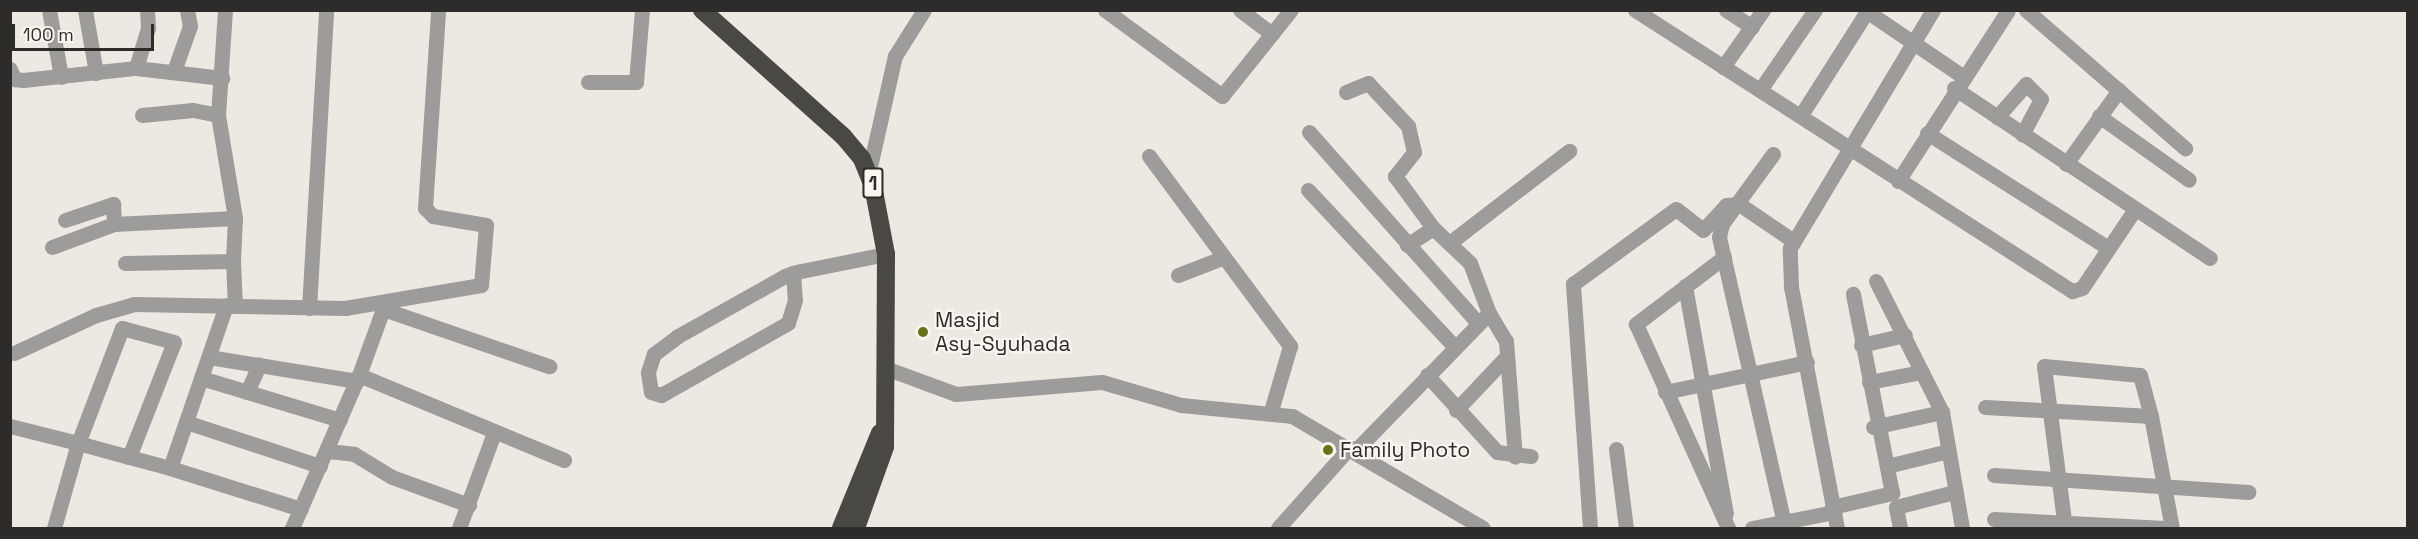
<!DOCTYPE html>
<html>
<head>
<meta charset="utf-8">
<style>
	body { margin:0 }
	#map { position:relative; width:2418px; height:539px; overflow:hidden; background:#ede8e2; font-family:"Space Grotesk",sans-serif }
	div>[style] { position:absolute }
	.minor>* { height:15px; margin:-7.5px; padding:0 7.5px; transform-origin:7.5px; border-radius:7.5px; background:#9e9c9a }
	.highway>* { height:18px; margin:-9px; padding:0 9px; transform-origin:9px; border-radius:9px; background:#4a4842 }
	.dots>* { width:16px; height:16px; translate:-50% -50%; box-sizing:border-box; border:3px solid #faf6ef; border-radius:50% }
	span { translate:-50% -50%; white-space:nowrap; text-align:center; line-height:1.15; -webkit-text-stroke:4.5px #faf6ef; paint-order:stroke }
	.shield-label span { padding:2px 4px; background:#faf6ef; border:2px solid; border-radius:4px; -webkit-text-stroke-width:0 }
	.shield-label { font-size:20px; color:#2e2c2a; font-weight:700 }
	.poi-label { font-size:21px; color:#2e2c2a }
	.left { translate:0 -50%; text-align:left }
	.frame { position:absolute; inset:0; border:12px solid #2e2c2a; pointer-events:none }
	.scale { position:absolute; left:12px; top:24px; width:142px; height:27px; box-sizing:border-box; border:3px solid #2e2c2a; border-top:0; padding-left:8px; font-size:18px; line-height:21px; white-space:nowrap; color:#2e2c2a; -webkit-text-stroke:4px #faf6ef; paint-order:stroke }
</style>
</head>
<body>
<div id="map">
	<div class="minor">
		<div style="left:49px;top:10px;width:68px;rotate:79.8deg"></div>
		<div style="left:85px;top:10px;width:64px;rotate:80.1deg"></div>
		<div style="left:225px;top:10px;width:105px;rotate:93.8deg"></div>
		<div style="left:218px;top:115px;width:104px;rotate:80.6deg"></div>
		<div style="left:235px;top:218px;width:43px;rotate:92.7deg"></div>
		<div style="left:1105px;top:10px;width:145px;rotate:36.3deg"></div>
		<div style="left:1222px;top:96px;width:110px;rotate:-51.3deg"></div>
		<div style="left:1240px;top:10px;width:40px;rotate:37deg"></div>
		<div style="left:1635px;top:10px;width:520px;rotate:32.74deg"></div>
		<div style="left:2072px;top:291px;width:10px;rotate:-17deg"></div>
		<div style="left:2082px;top:288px;width:95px;rotate:-56.1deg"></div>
		<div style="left:1726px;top:10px;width:31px;rotate:33deg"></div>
		<div style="left:1865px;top:10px;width:117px;rotate:34.2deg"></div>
		<div style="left:2026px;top:10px;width:211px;rotate:41deg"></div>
		<div style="left:1723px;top:67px;width:70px;rotate:-54.9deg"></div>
		<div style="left:136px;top:68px;width:42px;rotate:-73.3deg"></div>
		<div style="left:148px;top:28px;width:18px;rotate:-93deg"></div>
		<div style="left:10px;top:69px;width:11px;rotate:68deg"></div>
		<div style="left:14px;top:79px;width:9px;rotate:6deg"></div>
		<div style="left:23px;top:80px;width:114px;rotate:-6.1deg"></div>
		<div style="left:136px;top:68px;width:87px;rotate:6.6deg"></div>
		<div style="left:174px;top:71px;width:48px;rotate:-70.4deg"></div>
		<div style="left:190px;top:26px;width:16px;rotate:-101deg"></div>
		<div style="left:588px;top:82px;width:48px"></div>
		<div style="left:636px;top:82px;width:72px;rotate:-85.2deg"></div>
		<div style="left:1954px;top:88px;width:307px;rotate:33.6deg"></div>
		<div style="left:1760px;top:90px;width:97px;rotate:-55.5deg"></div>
		<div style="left:1346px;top:92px;width:24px;rotate:-22deg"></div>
		<div style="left:1368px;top:83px;width:59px;rotate:47.1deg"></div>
		<div style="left:1408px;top:126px;width:27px;rotate:77deg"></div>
		<div style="left:1414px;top:152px;width:31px;rotate:128deg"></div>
		<div style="left:1395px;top:176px;width:64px;rotate:53.8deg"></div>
		<div style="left:1433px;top:228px;width:51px;rotate:43.4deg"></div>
		<div style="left:1470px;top:263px;width:53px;rotate:69.2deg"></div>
		<div style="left:142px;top:115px;width:51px;rotate:-5.6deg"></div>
		<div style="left:193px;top:110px;width:25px;rotate:11deg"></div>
		<div style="left:1801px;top:115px;width:125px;rotate:-57.5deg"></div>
		<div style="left:2099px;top:116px;width:110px;rotate:35.4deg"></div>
		<div style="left:1997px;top:117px;width:44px;rotate:-48.7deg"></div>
		<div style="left:2026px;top:84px;width:21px;rotate:45deg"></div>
		<div style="left:2041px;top:99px;width:40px;rotate:118deg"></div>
		<div style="left:1309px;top:132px;width:255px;rotate:48.5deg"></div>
		<div style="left:1927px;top:133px;width:214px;rotate:32.4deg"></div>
		<div style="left:1773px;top:154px;width:87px;rotate:126.1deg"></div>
		<div style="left:1722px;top:224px;width:13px;rotate:103deg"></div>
		<div style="left:1719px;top:237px;width:298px;rotate:77.2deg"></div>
		<div style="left:1149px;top:156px;width:237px;rotate:53.4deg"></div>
		<div style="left:1290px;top:346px;width:68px;rotate:106.3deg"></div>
		<div style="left:2066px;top:164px;width:91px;rotate:-54.4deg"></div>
		<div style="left:869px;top:171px;width:118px;rotate:-77.3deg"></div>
		<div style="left:895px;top:56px;width:54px;rotate:-57.8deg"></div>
		<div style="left:1898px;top:181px;width:203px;rotate:-57.2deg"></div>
		<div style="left:1308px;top:190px;width:214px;rotate:46.9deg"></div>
		<div style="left:65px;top:220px;width:51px;rotate:-18.4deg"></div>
		<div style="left:113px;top:204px;width:20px;rotate:87deg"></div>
		<div style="left:1452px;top:241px;width:148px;rotate:-37.6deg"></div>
		<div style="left:1407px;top:245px;width:31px;rotate:-33deg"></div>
		<div style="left:52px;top:247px;width:66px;rotate:-20.4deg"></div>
		<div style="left:114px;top:224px;width:121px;rotate:-2.8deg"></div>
		<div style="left:1724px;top:257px;width:111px;rotate:142.7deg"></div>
		<div style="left:1636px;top:324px;width:224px;rotate:65.7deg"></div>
		<div style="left:125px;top:263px;width:108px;rotate:-1.1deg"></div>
		<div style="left:233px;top:261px;width:45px;rotate:87.5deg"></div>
		<div style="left:793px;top:273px;width:27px;rotate:86deg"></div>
		<div style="left:795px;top:300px;width:24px;rotate:107deg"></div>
		<div style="left:788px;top:323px;width:146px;rotate:150.4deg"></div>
		<div style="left:661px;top:395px;width:10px;rotate:-163deg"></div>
		<div style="left:651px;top:392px;width:20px;rotate:-99deg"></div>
		<div style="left:648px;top:372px;width:19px;rotate:-72deg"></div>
		<div style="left:654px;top:354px;width:30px;rotate:-37deg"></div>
		<div style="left:678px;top:336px;width:123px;rotate:-29.3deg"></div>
		<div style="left:785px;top:276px;width:9px;rotate:-21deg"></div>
		<div style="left:793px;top:273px;width:8px;rotate:-14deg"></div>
		<div style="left:801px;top:271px;width:87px;rotate:-11.3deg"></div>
		<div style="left:1178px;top:275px;width:47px;rotate:-21.1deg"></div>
		<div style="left:1876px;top:281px;width:147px;rotate:63.3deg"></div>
		<div style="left:1942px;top:412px;width:118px;rotate:80.2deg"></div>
		<div style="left:1685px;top:286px;width:231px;rotate:79.8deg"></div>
		<div style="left:309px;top:308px;width:298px;rotate:-86.7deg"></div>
		<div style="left:383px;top:309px;width:176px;rotate:19deg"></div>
		<div style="left:1861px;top:345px;width:45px;rotate:-12.8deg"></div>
		<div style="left:14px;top:353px;width:90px;rotate:-24.9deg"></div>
		<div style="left:96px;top:315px;width:40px;rotate:-16deg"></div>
		<div style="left:134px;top:304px;width:211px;rotate:1.1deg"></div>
		<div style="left:345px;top:308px;width:138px;rotate:-9.6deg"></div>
		<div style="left:481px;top:285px;width:60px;rotate:-85.2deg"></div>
		<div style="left:486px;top:225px;width:54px;rotate:-170.4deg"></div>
		<div style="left:433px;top:216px;width:11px;rotate:-135deg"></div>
		<div style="left:425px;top:208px;width:198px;rotate:-86.2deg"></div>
		<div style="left:209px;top:357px;width:150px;rotate:9.2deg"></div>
		<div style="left:888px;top:369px;width:72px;rotate:20.2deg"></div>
		<div style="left:956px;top:394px;width:146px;rotate:-4.7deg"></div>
		<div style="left:1102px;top:382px;width:82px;rotate:16.2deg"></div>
		<div style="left:1181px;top:405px;width:112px;rotate:5.7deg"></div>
		<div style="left:1292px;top:416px;width:221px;rotate:30.4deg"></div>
		<div style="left:359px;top:375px;width:222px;rotate:22.5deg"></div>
		<div style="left:1427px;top:375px;width:104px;rotate:47.7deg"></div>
		<div style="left:1497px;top:452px;width:34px;rotate:7deg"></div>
		<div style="left:201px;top:378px;width:145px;rotate:16.8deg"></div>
		<div style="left:1869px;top:382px;width:54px;rotate:-10.7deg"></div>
		<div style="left:247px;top:392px;width:30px;rotate:-66deg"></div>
		<div style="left:1665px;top:392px;width:145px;rotate:-11.9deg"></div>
		<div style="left:1985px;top:407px;width:166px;rotate:3.1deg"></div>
		<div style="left:2151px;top:416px;width:114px;rotate:79.4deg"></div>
		<div style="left:1456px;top:410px;width:74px;rotate:-46.6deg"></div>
		<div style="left:186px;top:422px;width:141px;rotate:18.2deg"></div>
		<div style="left:10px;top:426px;width:70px;rotate:14deg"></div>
		<div style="left:78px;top:443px;width:88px;rotate:105.8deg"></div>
		<div style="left:1873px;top:427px;width:71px;rotate:-12.3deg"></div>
		<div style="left:1616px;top:449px;width:80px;rotate:82.8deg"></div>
		<div style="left:1356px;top:450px;width:191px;rotate:-45.8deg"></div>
		<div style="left:1489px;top:313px;width:33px;rotate:59deg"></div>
		<div style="left:1506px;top:341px;width:116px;rotate:85.6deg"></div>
		<div style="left:327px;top:451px;width:27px;rotate:6deg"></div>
		<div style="left:354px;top:454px;width:44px;rotate:31.2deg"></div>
		<div style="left:392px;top:477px;width:82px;rotate:20deg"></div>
		<div style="left:129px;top:457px;width:123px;rotate:-68.6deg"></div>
		<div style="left:174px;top:342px;width:54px;rotate:-164.9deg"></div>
		<div style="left:122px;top:328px;width:123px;rotate:110.9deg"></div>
		<div style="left:78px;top:443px;width:53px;rotate:15.4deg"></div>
		<div style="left:129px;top:457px;width:42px;rotate:15deg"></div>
		<div style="left:170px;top:468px;width:172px;rotate:-71deg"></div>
		<div style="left:1887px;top:466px;width:63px;rotate:-13.8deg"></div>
		<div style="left:170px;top:468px;width:137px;rotate:17.4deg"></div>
		<div style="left:1994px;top:475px;width:255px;rotate:3.8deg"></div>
		<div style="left:1832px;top:507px;width:62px;rotate:-13.1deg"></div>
		<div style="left:1892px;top:493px;width:203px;rotate:-101.1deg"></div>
		<div style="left:1994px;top:519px;width:171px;rotate:3deg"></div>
		<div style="left:292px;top:528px;width:167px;rotate:-66.4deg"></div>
		<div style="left:359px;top:375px;width:70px;rotate:-70deg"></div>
		<div style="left:383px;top:309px;width:6px;rotate:-135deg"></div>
		<div style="left:459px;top:528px;width:101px;rotate:-69.8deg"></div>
		<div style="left:1278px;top:528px;width:108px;rotate:-48.4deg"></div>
		<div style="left:1590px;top:528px;width:245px;rotate:-94deg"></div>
		<div style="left:1573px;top:284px;width:127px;rotate:-36.1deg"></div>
		<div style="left:1676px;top:209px;width:34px;rotate:38deg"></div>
		<div style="left:1703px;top:230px;width:34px;rotate:-47deg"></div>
		<div style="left:1726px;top:205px;width:13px;rotate:-4deg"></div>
		<div style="left:1739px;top:204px;width:64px;rotate:34.2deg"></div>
		<div style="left:1752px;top:528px;width:84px;rotate:-11deg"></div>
		<div style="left:1837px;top:528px;width:246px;rotate:-100.8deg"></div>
		<div style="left:1791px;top:286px;width:38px;rotate:-92deg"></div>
		<div style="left:1790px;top:248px;width:278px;rotate:-59deg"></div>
		<div style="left:1900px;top:528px;width:21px;rotate:-101deg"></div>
		<div style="left:1896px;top:507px;width:60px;rotate:-14.5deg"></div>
		<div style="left:2065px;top:528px;width:163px;rotate:-97.4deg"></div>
		<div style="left:2044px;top:366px;width:96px;rotate:5.4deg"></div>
		<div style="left:2140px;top:375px;width:42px;rotate:75deg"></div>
	</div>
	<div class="highway">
		<div style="left:702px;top:10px;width:189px;rotate:41.8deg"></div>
		<div style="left:843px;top:136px;width:30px;rotate:50deg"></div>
		<div style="left:862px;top:159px;width:29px;rotate:68deg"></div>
		<div style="left:873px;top:186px;width:69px;rotate:79.2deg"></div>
		<div style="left:886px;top:254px;width:193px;rotate:90.3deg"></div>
		<div style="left:885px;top:447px;width:86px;rotate:109.7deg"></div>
		<div style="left:841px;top:528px;width:103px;rotate:-67.7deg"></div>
	</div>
	<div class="dots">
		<div style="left:923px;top:332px;background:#697119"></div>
		<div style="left:1328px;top:450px;background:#697119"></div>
	</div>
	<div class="shield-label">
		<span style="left:873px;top:183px">1</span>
	</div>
	<div class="poi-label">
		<span class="left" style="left:935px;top:332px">Masjid<br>Asy-Syuhada</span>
		<span class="left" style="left:1340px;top:450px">Family Photo</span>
	</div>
	<div class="frame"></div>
	<div class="scale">100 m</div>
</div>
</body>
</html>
